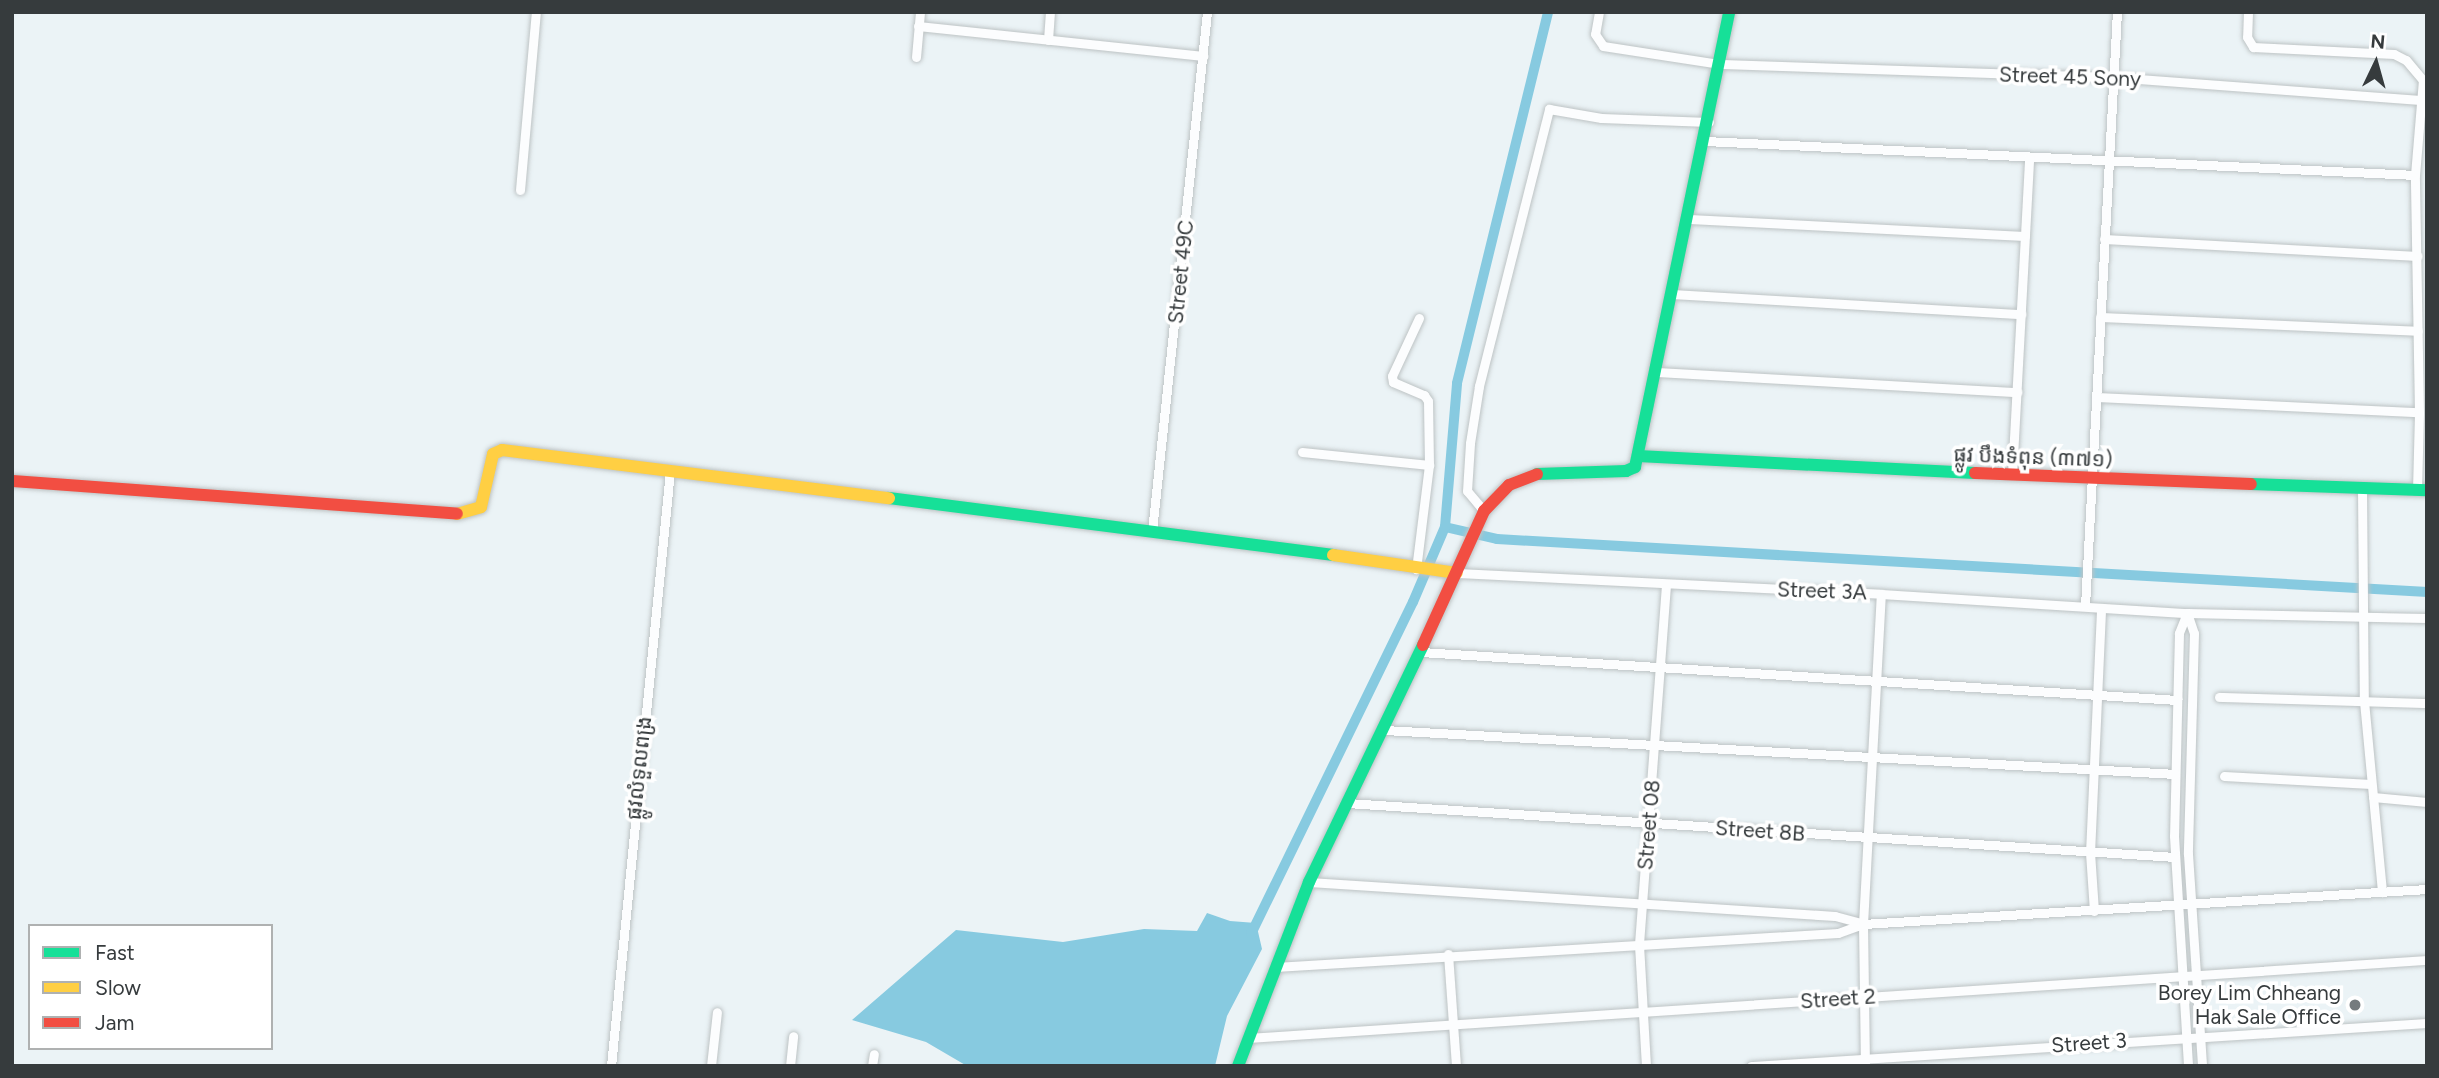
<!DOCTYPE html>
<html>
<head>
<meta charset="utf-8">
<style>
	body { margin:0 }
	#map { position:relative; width:2439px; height:1078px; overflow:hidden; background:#ebf3f6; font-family:Figtree,"Noto Sans Khmer",sans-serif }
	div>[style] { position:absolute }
	.water>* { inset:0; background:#87cae0 }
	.canal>* { height:10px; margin:-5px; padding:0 5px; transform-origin:5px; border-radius:5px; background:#87cae0 }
	.roads { filter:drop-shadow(0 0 2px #bdc3c4) drop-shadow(0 0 2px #bdc3c4) }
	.street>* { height:9px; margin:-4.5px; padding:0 4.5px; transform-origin:4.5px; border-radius:4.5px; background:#fcfdfe }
	.fast>* { height:12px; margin:-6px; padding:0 6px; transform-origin:6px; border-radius:6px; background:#16e098 }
	.slow>* { height:12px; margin:-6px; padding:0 6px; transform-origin:6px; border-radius:6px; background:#ffcf43 }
	.jam>* { height:12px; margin:-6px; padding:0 6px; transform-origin:6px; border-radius:6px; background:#f24e42 }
	.dots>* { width:19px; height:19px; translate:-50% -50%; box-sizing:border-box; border:4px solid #fff; border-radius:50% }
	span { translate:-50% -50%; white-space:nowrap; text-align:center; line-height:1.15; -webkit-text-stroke:7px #fff; paint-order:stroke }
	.street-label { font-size:21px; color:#363b3d }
	.poi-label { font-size:21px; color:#363b3d }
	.right { translate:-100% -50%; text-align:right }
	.frame { position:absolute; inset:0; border:14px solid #363b3d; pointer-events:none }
	.legend { position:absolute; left:28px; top:924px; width:245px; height:126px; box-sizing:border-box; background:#fff; border:2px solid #afb1b1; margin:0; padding:9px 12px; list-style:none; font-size:21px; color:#363b3d }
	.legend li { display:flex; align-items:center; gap:14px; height:35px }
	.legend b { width:35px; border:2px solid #afb1b1 }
	.north { position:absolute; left:2341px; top:28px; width:70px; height:70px; -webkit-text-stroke:5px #fff; paint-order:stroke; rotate:5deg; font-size:19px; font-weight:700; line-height:28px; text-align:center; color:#363b3d }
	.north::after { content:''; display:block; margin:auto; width:24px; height:32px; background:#363b3d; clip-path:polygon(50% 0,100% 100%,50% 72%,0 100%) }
</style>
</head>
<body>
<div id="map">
	<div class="water">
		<div style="clip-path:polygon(1207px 913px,1230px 921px,1256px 923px,1262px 949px,1227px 1016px,1215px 1066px,967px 1066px,926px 1042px,852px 1020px,956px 930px,1063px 942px,1144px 929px,1197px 931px)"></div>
	</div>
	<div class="canal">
		<div style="left:1445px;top:527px;width:53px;rotate:13deg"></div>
		<div style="left:1497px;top:539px;width:932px;rotate:3.26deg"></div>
		<div style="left:1251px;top:934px;width:369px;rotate:-64deg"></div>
		<div style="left:1413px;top:602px;width:82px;rotate:-66.9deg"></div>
		<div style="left:1445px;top:527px;width:144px;rotate:-85.2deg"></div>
		<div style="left:1457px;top:383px;width:382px;rotate:-76.2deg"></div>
	</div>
	<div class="roads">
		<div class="street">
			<div style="left:1599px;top:12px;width:22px;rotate:100deg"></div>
			<div style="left:1595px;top:34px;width:14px;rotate:56deg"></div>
			<div style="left:1603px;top:46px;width:117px;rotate:8.8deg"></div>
			<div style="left:1719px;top:64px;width:394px;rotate:1.9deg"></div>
			<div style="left:2113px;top:77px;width:307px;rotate:4.3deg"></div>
			<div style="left:2248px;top:12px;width:25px;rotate:92deg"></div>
			<div style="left:2247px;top:37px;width:12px;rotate:59deg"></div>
			<div style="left:2253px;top:47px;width:141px;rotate:2.8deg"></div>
			<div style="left:2394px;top:54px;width:13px;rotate:27deg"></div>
			<div style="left:2406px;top:60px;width:26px;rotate:50deg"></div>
			<div style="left:918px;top:26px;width:287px;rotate:6deg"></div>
			<div style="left:1048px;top:40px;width:28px;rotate:-86deg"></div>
			<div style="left:916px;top:57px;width:45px;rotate:-84.9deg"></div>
			<div style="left:1705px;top:141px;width:711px;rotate:2.74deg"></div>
			<div style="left:520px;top:190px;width:179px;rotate:-84.9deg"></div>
			<div style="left:1689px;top:219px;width:336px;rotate:2.9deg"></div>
			<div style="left:2104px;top:239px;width:314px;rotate:3.1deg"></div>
			<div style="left:1672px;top:294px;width:350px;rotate:3.3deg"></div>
			<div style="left:2100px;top:317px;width:318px;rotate:2.5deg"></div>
			<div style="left:1419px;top:318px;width:64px;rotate:115deg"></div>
			<div style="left:1392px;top:376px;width:6px;rotate:81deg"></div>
			<div style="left:1393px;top:382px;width:34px;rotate:23deg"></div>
			<div style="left:1424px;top:395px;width:7px;rotate:56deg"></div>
			<div style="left:1428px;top:401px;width:64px;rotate:89.1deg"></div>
			<div style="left:1657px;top:372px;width:361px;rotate:3.2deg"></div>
			<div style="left:2096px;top:397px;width:323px;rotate:2.7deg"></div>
			<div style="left:1302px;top:452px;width:128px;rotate:5.8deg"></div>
			<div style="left:1429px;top:465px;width:105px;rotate:97.1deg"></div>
			<div style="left:2012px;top:475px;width:318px;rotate:-86.9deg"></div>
			<div style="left:2362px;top:489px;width:212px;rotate:89.5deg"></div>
			<div style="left:2364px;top:701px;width:192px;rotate:84.6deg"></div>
			<div style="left:2417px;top:490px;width:78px;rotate:-88.5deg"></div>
			<div style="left:2419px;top:412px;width:237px;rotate:-91deg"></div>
			<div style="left:2415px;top:175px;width:95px;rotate:-85.2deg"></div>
			<div style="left:1484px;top:511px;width:26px;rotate:-130deg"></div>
			<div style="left:1467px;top:491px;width:48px;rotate:-86.4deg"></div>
			<div style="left:1470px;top:443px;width:58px;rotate:-81deg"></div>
			<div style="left:1479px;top:386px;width:286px;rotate:-75.8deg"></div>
			<div style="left:1549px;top:109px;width:53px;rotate:9.8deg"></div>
			<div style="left:1601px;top:118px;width:108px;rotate:2.1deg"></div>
			<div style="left:1152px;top:531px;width:522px;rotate:-83.95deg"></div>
			<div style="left:1457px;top:573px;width:425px;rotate:2.8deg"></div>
			<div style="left:1881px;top:594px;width:307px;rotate:3.6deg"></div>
			<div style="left:2187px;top:613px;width:240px;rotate:1.2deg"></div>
			<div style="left:2085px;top:606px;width:595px;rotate:-86.92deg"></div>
			<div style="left:2187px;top:613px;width:22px;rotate:112deg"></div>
			<div style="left:2179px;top:633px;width:203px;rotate:91.4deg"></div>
			<div style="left:2174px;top:836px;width:230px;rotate:86.5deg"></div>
			<div style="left:2187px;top:613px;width:21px;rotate:71deg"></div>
			<div style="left:2194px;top:633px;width:221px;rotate:91.6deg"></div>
			<div style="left:2188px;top:854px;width:212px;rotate:86.2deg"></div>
			<div style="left:1421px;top:652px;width:758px;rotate:3.63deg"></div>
			<div style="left:2219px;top:697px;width:208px;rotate:1.7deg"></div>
			<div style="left:1384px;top:730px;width:792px;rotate:3.18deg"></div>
			<div style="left:2224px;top:776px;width:147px;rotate:3.1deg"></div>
			<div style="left:2373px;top:797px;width:54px;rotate:5.3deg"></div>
			<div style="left:1347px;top:803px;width:830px;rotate:3.73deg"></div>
			<div style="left:1309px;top:882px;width:527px;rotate:3.7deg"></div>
			<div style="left:1835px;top:916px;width:27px;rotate:15deg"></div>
			<div style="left:2094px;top:911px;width:58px;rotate:-93.9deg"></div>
			<div style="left:2090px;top:853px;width:245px;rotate:-87.4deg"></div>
			<div style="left:1448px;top:954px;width:112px;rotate:85.9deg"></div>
			<div style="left:1275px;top:967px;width:564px;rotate:-3.46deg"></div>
			<div style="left:1838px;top:933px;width:27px;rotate:-20deg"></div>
			<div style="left:1863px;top:924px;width:565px;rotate:-3.55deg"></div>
			<div style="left:1248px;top:1038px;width:1182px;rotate:-3.79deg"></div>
			<div style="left:611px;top:1066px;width:598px;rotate:-84.34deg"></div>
			<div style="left:711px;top:1066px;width:54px;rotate:-83.7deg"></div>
			<div style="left:790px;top:1066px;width:30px;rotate:-84deg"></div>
			<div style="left:872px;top:1066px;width:12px;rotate:-81deg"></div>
			<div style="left:1646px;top:1066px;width:122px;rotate:-93.3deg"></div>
			<div style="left:1639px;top:944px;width:360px;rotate:-85.7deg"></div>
			<div style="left:1751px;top:1066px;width:677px;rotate:-3.64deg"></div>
			<div style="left:1865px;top:1066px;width:142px;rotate:-90.8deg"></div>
			<div style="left:1863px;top:924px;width:330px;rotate:-86.9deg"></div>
		</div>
		<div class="fast">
			<div style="left:1638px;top:456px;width:337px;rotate:2.9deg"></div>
			<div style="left:1537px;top:474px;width:89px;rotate:-1.9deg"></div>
			<div style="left:1626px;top:471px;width:10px;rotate:-24deg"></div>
			<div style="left:1635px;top:467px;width:465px;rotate:-78.3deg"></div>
			<div style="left:2251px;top:484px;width:176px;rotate:2deg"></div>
			<div style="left:889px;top:498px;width:448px;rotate:7.3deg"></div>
			<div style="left:1238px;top:1066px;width:197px;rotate:-68.9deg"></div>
			<div style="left:1309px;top:882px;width:263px;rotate:-64.3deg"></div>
		</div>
		<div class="slow">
			<div style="left:457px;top:514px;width:25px;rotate:-16deg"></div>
			<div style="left:481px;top:507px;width:54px;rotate:-77.2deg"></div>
			<div style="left:493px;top:454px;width:10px;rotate:-24deg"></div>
			<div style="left:502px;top:450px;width:390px;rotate:7.1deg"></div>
			<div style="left:1333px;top:555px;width:125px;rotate:8.3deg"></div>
		</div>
		<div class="jam">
			<div style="left:1975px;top:473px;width:276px;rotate:2.3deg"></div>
			<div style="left:12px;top:481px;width:446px;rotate:4.2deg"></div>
			<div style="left:1423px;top:645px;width:147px;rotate:-65.5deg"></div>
			<div style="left:1484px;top:511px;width:36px;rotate:-46deg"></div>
			<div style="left:1509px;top:485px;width:30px;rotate:-21deg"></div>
		</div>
	</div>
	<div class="dots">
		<div style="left:2355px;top:1005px;background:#757b7e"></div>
	</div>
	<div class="street-label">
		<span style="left:2070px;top:77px;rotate:2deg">Street 45 Sony</span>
		<span style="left:1181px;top:272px;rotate:-84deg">Street 49C</span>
		<span style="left:2033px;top:457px;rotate:2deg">ផ្លូវ បឹងទំពុន (៣៧១)</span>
		<span style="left:1822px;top:591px;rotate:2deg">Street 3A</span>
		<span style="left:639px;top:768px;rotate:-84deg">ផ្លូវលំទួលពង្រ</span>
		<span style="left:1649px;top:825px;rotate:-85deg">Street 08</span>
		<span style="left:1760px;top:831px;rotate:4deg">Street 8B</span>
		<span style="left:1838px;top:999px;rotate:-4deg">Street 2</span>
		<span style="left:2089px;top:1043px;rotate:-4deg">Street 3</span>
	</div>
	<div class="poi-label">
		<span class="right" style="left:2341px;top:1005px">Borey Lim Chheang<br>Hak Sale Office</span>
	</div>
	<div class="frame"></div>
	<ul class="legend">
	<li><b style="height:9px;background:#16e098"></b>Fast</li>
	<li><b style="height:9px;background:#ffcf43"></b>Slow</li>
	<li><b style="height:9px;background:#f24e42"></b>Jam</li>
	</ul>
	<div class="north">N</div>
</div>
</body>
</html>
